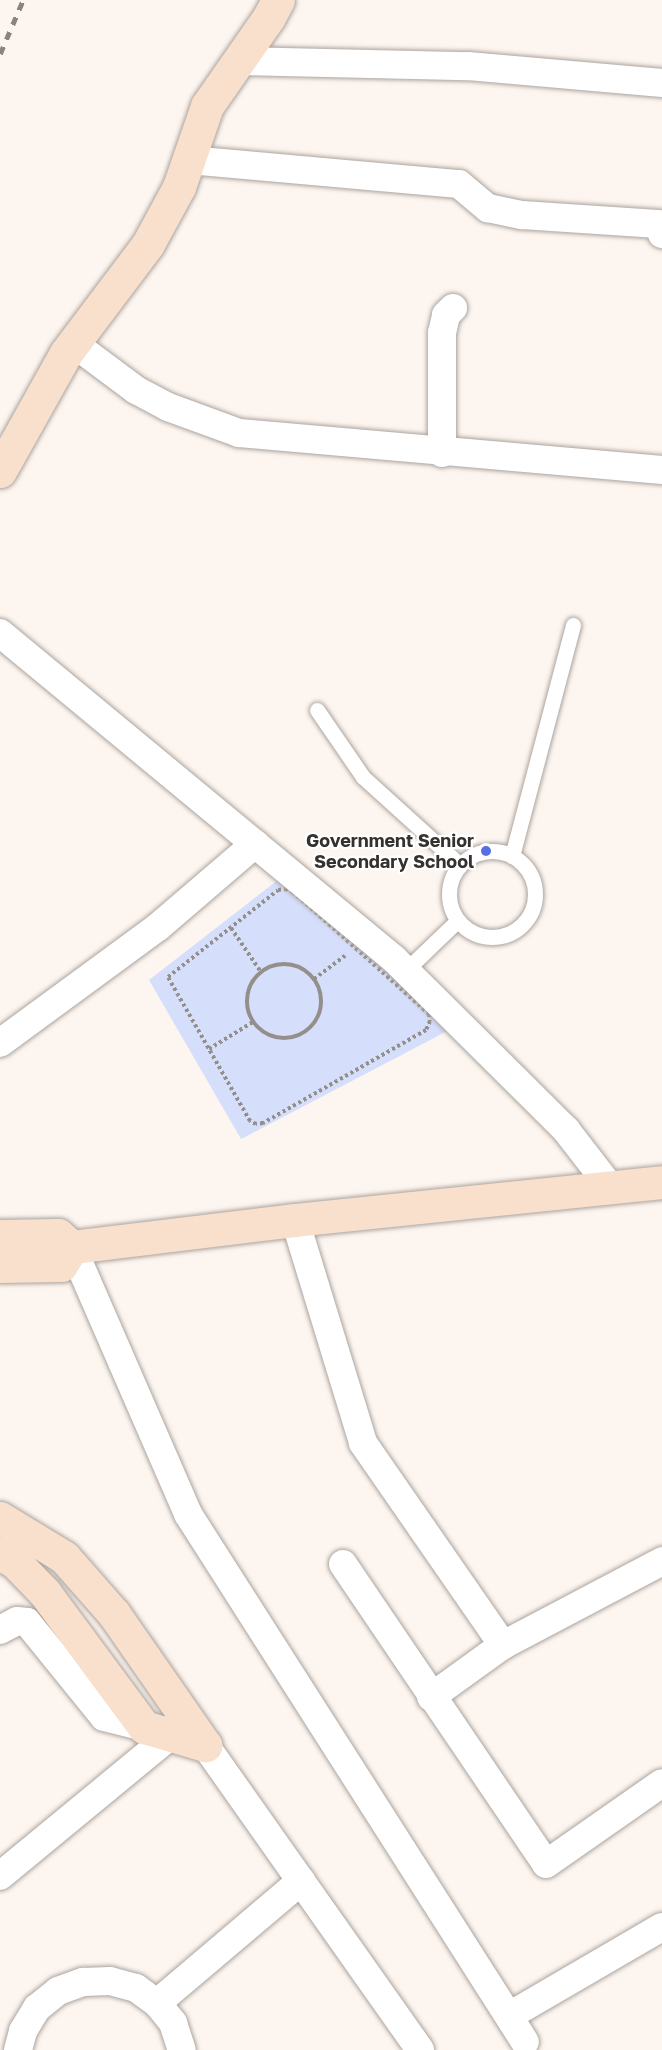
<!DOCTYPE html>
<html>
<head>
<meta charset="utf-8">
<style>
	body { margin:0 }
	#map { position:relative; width:662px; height:2050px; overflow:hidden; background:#fdf5ef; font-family:"Golos Text",sans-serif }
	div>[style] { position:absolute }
	.green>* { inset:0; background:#d5dffc }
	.path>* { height:4px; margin-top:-2px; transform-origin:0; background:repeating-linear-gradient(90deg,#948f8b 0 3px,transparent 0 6px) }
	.path>.ring { margin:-2px; padding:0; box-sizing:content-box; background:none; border:4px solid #948f8b; border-radius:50% }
	.roads { filter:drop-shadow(0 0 2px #aba49f) drop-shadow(0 0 2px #aba49f) }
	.lane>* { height:15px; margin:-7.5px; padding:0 7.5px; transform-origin:7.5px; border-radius:7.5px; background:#fff }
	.lane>.ring { margin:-7.5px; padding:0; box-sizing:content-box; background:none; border:15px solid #fff; border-radius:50% }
	.street>* { height:28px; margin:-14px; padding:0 14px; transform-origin:14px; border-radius:14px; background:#fff }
	.secondary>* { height:33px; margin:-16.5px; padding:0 16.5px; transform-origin:16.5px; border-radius:16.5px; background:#f8e0cc }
	.rail>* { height:4.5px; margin-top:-2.25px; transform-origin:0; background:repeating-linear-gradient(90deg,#8a8581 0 8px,transparent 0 16px) }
	.dots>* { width:16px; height:16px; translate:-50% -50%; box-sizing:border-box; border:3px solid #fff; border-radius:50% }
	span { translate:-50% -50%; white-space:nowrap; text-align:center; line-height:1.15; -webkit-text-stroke:4.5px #fff; paint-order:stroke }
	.poi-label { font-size:18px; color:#34312f; font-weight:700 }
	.right { translate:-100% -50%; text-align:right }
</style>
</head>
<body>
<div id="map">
	<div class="green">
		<div style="clip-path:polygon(283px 876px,453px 1028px,241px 1139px,149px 980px)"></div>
	</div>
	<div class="path">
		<div style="left:285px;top:889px;width:9px;rotate:21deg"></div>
		<div style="left:293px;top:892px;width:183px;rotate:41.9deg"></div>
		<div style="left:429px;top:1014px;width:7px;rotate:82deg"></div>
		<div style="left:430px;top:1021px;width:10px;rotate:114deg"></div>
		<div style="left:426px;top:1030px;width:188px;rotate:150.3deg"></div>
		<div style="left:263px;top:1123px;width:7px;rotate:172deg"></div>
		<div style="left:256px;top:1124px;width:7px;rotate:-153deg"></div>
		<div style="left:250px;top:1121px;width:166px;rotate:-119.7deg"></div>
		<div style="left:168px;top:977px;width:140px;rotate:-38.3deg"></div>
		<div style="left:278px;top:890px;width:7px;rotate:-8deg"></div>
		<div style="left:231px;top:928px;width:53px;rotate:55.7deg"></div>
		<div class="ring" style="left:247px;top:964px;width:70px;height:70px"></div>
		<div style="left:314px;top:979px;width:39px;rotate:-37deg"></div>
		<div style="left:209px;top:1049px;width:52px;rotate:-31.5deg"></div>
	</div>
	<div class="roads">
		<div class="lane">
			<div style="left:317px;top:710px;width:81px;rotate:55.5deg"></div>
			<div style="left:363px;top:777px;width:131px;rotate:42.2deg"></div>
			<div class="ring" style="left:449px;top:851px;width:71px;height:71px"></div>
			<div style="left:512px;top:856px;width:239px;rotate:-75.2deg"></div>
			<div style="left:405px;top:971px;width:72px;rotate:-43.9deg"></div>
		</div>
		<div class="street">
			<div style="left:239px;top:61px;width:229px;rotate:1.3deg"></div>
			<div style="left:468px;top:66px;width:195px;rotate:5deg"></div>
			<div style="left:189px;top:160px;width:271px;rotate:5.1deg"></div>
			<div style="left:459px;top:184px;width:38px;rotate:40deg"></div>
			<div style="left:488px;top:208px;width:35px;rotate:12deg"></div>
			<div style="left:522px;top:215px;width:136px;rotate:3.8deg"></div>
			<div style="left:658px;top:224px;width:11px;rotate:68deg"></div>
			<div style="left:73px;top:343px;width:79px;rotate:36.7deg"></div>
			<div style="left:136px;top:390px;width:36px;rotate:28deg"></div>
			<div style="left:168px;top:407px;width:76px;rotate:20.1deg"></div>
			<div style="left:239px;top:433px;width:425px;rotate:5deg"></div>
			<div style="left:442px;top:453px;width:120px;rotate:-90deg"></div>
			<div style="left:442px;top:333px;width:18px;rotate:-77deg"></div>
			<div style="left:446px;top:315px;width:10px;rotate:-45deg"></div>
			<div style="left:0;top:633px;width:511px;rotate:39.6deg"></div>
			<div style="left:394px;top:959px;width:243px;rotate:44.8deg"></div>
			<div style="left:566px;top:1130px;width:73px;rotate:52.2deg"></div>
			<div style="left:0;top:1043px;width:196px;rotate:-36.3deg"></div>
			<div style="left:158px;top:927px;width:128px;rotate:-40.6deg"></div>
			<div style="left:295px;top:1220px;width:233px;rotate:73deg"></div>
			<div style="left:363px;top:1443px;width:246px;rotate:55.3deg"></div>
			<div style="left:72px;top:1247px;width:291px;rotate:66.5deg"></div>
			<div style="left:188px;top:1514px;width:626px;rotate:57.45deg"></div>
			<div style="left:343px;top:1564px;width:362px;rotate:55.9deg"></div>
			<div style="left:546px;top:1864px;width:141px;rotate:-34.9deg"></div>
			<div style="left:0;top:1630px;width:19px;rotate:-28deg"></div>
			<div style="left:17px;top:1621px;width:10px;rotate:6deg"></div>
			<div style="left:27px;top:1622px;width:122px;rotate:51deg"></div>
			<div style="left:104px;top:1717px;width:41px;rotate:14deg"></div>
			<div style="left:431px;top:1697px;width:89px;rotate:-35.8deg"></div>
			<div style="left:503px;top:1645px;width:180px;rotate:-27.8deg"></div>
			<div style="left:205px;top:1745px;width:373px;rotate:54.8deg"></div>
			<div style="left:0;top:1876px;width:222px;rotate:-39.5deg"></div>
			<div style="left:157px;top:2003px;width:189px;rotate:-40.3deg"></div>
			<div style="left:509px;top:2016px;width:177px;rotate:-30.2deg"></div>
			<div style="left:18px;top:2050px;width:20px;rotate:-75deg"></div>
			<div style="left:23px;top:2031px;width:27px;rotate:-59deg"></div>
			<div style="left:37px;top:2008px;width:27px;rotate:-39deg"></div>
			<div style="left:58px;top:1991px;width:27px;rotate:-20deg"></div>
			<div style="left:83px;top:1982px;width:27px;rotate:-2deg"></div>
			<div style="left:110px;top:1981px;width:27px;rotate:15deg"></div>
			<div style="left:136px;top:1988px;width:26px;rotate:36deg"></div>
			<div style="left:157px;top:2003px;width:26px;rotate:51deg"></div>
			<div style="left:173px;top:2023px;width:28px;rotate:72deg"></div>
		</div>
		<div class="secondary">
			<div style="left:0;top:471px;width:135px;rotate:-60.8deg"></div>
			<div style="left:66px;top:353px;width:136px;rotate:-53deg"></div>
			<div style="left:148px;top:244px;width:65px;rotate:-61.5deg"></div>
			<div style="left:179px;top:187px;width:86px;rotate:-70.9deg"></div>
			<div style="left:207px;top:106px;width:108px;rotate:-55.1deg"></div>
			<div style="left:269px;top:17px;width:19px;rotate:-62deg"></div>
			<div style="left:0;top:1236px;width:58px;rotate:-1deg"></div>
			<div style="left:58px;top:1235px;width:18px;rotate:41deg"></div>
			<div style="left:72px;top:1247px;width:225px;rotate:-6.9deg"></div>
			<div style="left:295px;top:1220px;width:369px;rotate:-5.9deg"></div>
			<div style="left:0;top:1266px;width:61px;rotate:-0.9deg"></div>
			<div style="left:61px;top:1265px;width:21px;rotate:-59deg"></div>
			<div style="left:0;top:1518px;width:75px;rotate:31.4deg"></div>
			<div style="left:64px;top:1557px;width:76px;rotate:48.7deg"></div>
			<div style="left:114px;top:1614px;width:160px;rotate:55.2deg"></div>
			<div style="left:0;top:1554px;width:16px;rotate:27deg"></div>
			<div style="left:14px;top:1561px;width:45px;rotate:45.9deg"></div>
			<div style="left:45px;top:1593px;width:167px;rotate:53.5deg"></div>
			<div style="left:144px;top:1727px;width:64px;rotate:16.4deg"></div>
		</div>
	</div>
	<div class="rail">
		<div style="left:0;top:54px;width:59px;rotate:-66.9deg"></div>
	</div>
	<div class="dots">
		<div style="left:486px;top:851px;background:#5570e5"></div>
	</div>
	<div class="poi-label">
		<span class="right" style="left:474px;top:851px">Government Senior<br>Secondary School</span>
	</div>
</div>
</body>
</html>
